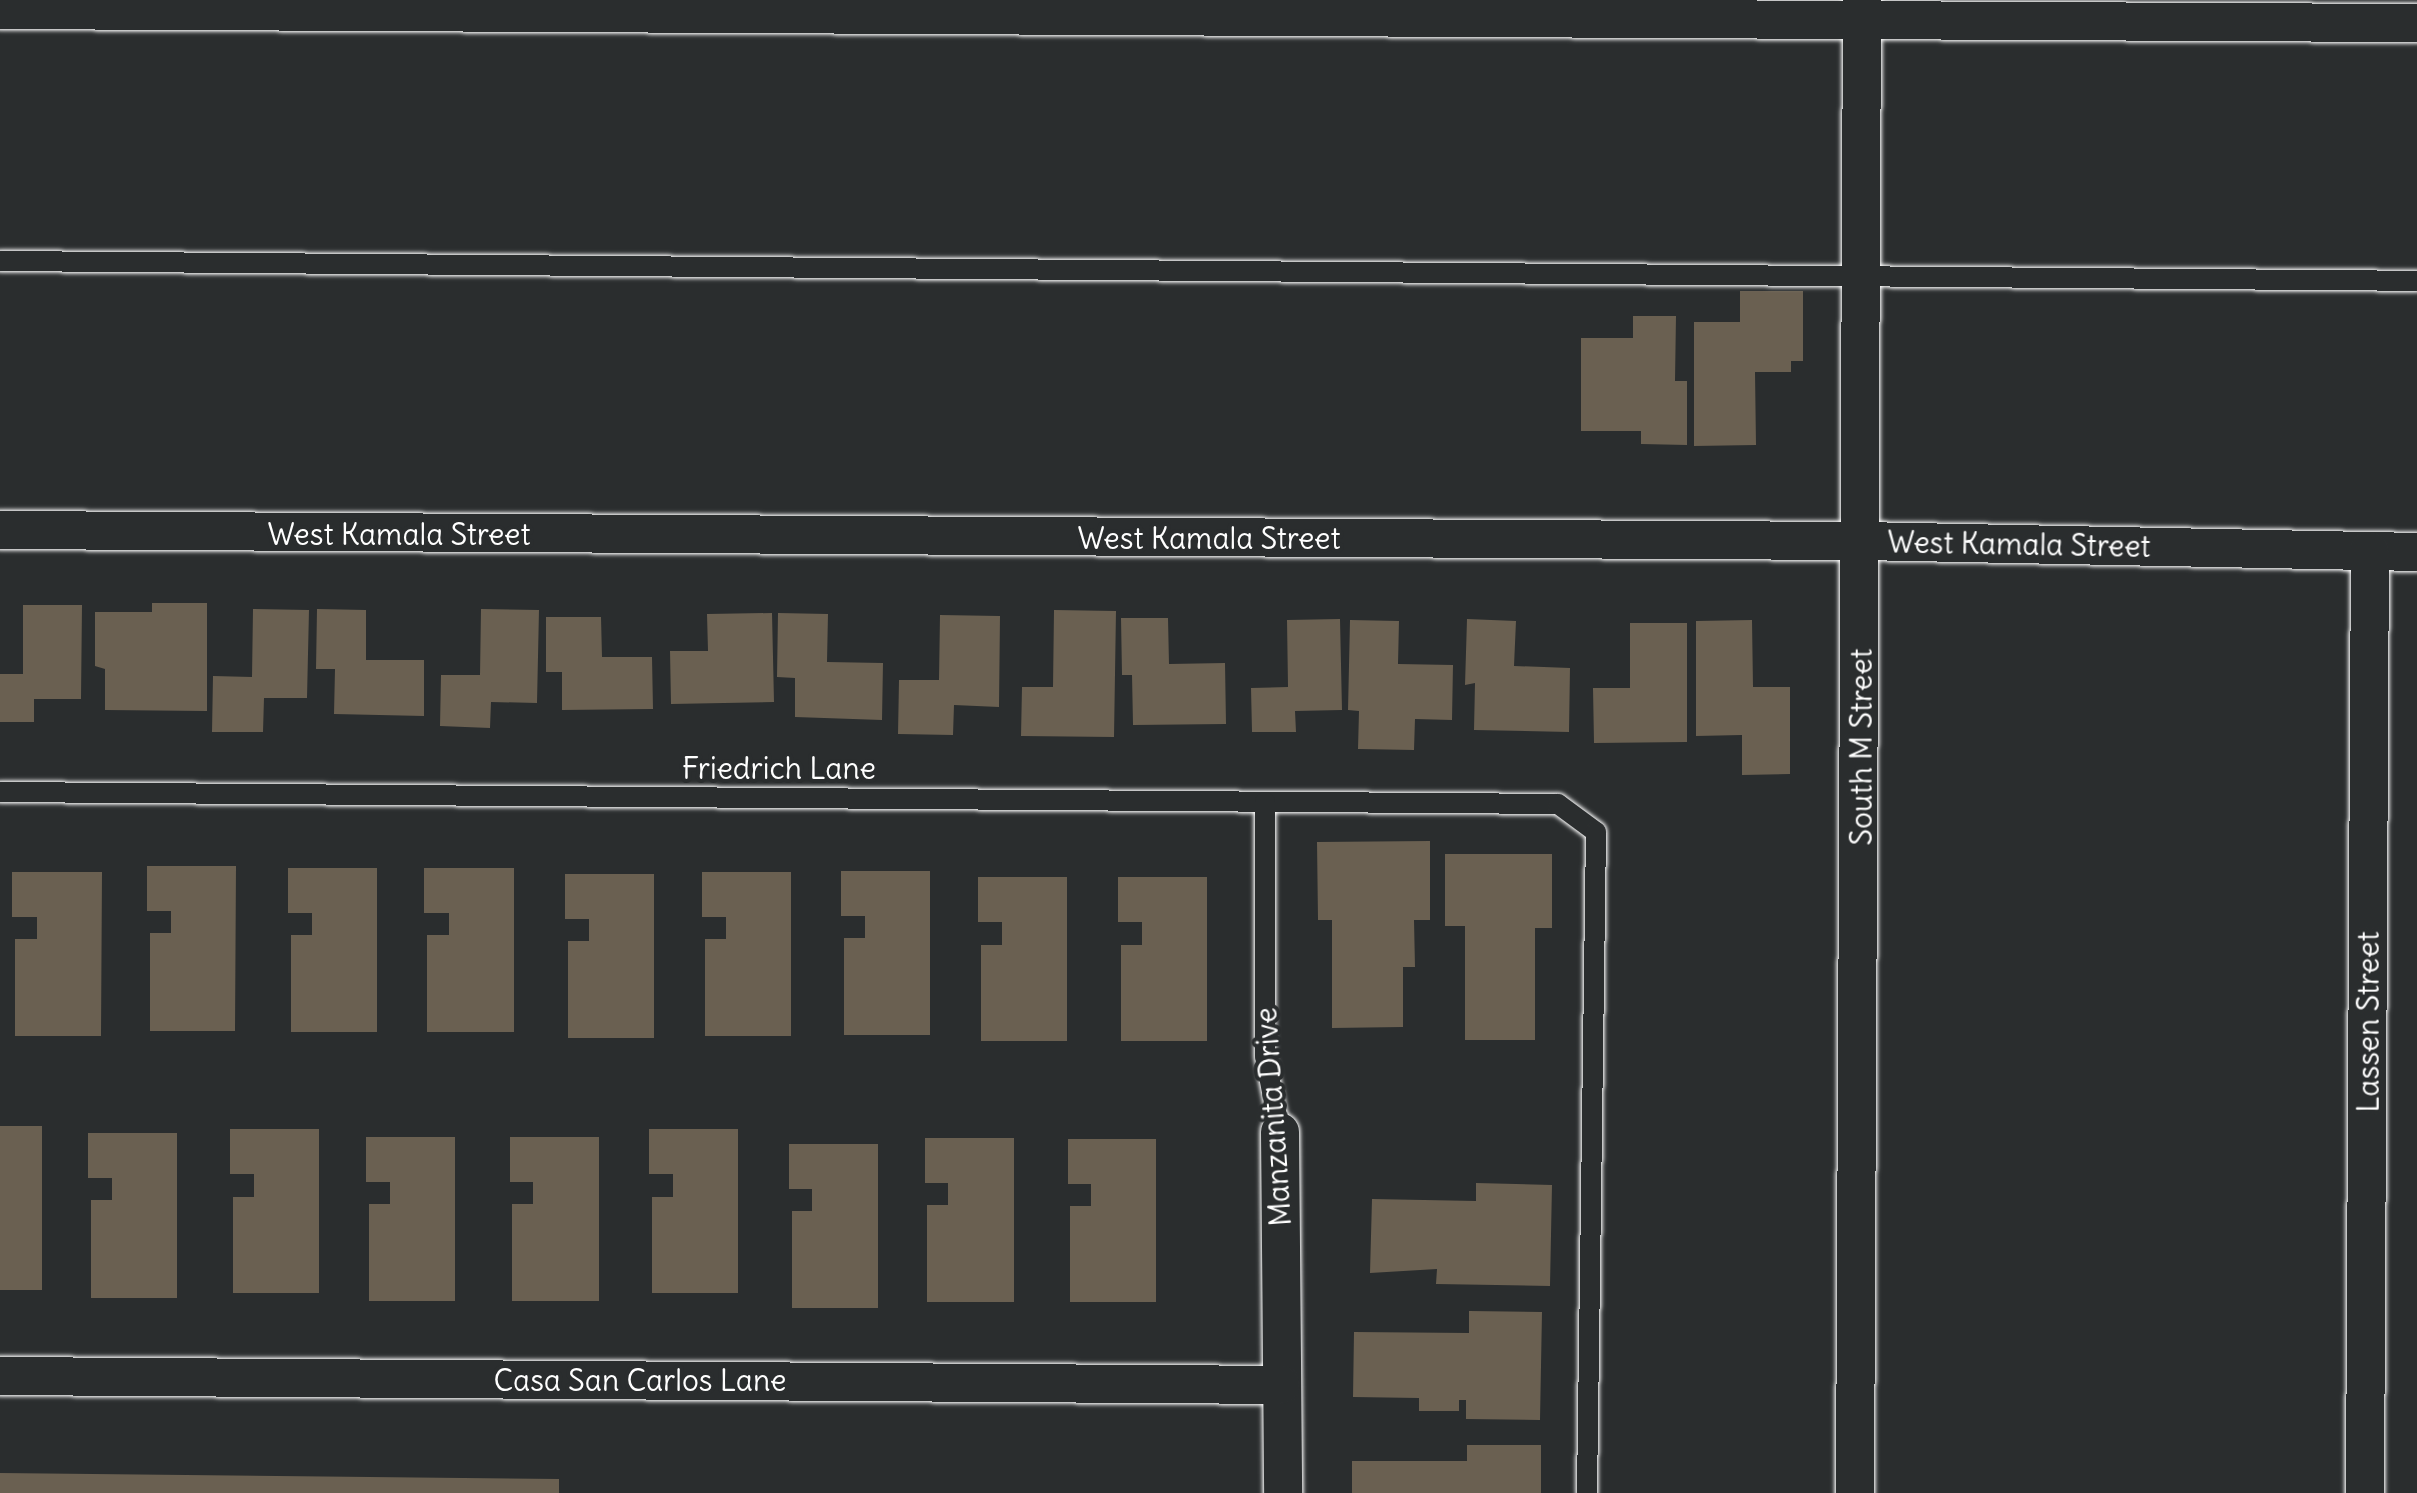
<!DOCTYPE html>
<html>
<head>
<meta charset="utf-8">
<style>
	body { margin:0 }
	#map { position:relative; width:2417px; height:1493px; overflow:hidden; background:#2a2d2e; font-family:Delius,sans-serif }
	div>[style] { position:absolute }
	.building>* { inset:0; background:#6a6051; transform-origin:0 0 }
	.roads { filter:drop-shadow(0 0 2px #fff) drop-shadow(0 0 2px #fff) }
	.service>* { height:20px; margin:-10px; padding:0 10px; transform-origin:10px; border-radius:10px; background:#2a2d2e }
	.minor>* { height:38px; margin:-19px; padding:0 19px; transform-origin:19px; border-radius:19px; background:#2a2d2e }
	span { translate:-50% -50%; white-space:nowrap; text-align:center; line-height:1.15; -webkit-text-stroke:8px #2a2d2e; paint-order:stroke }
	.street-label { font-size:30px; color:#fff }
</style>
</head>
<body>
<div id="map">
	<div class="building">
		<div style="clip-path:polygon(1740px 291px,1803px 291px,1803px 361px,1791px 361px,1791px 372px,1755px 372px,1756px 445px,1694px 446px,1694px 322px,1740px 322px)"></div>
		<div style="clip-path:polygon(1633px 316px,1676px 316px,1675px 381px,1687px 381px,1687px 445px,1641px 444px,1641px 431px,1581px 431px,1581px 338px,1633px 338px)"></div>
		<div style="clip-path:polygon(152px 603px,207px 603px,207px 711px,105px 710px,105px 669px,95px 666px,95px 612px,152px 612px)"></div>
		<div style="clip-path:polygon(23px 605px,82px 605px,81px 699px,34px 699px,34px 722px,0 722px,0 674px,23px 674px)"></div>
		<div style="clip-path:polygon(253px 609px,309px 610px,307px 698px,264px 698px,263px 732px,212px 732px,213px 676px,252px 677px)"></div>
		<div style="clip-path:polygon(317px 609px,366px 610px,366px 660px,424px 660px,424px 716px,334px 714px,335px 669px,316px 669px)"></div>
		<div style="clip-path:polygon(481px 609px,539px 610px,537px 703px,491px 702px,490px 728px,440px 726px,441px 675px,480px 675px)"></div>
		<div style="clip-path:polygon(1054px 610px,1116px 611px,1114px 737px,1021px 736px,1022px 687px,1053px 687px)"></div>
		<div style="clip-path:polygon(772px 613px,774px 702px,671px 704px,670px 651px,708px 651px,707px 614px)"></div>
		<div style="clip-path:polygon(778px 613px,828px 614px,827px 662px,883px 663px,882px 720px,795px 717px,795px 678px,777px 677px)"></div>
		<div style="clip-path:polygon(940px 615px,1000px 616px,999px 707px,954px 705px,953px 735px,898px 734px,899px 680px,939px 680px)"></div>
		<div style="clip-path:polygon(546px 617px,601px 617px,602px 657px,652px 657px,653px 709px,562px 710px,562px 672px,546px 672px)"></div>
		<div style="clip-path:polygon(1121px 618px,1168px 618px,1169px 664px,1225px 663px,1226px 724px,1133px 725px,1132px 675px,1122px 675px)"></div>
		<div style="clip-path:polygon(1340px 619px,1342px 710px,1295px 711px,1296px 732px,1252px 732px,1251px 688px,1288px 687px,1287px 620px)"></div>
		<div style="clip-path:polygon(1467px 619px,1516px 621px,1514px 666px,1570px 668px,1569px 732px,1474px 730px,1475px 683px,1465px 685px)"></div>
		<div style="clip-path:polygon(1350px 620px,1399px 621px,1398px 664px,1453px 665px,1452px 720px,1415px 719px,1414px 750px,1358px 749px,1359px 711px,1348px 710px)"></div>
		<div style="clip-path:polygon(1752px 620px,1753px 687px,1790px 687px,1790px 774px,1742px 775px,1742px 735px,1696px 736px,1696px 621px)"></div>
		<div style="clip-path:polygon(1630px 623px,1687px 623px,1687px 742px,1594px 743px,1593px 688px,1630px 688px)"></div>
		<div style="clip-path:polygon(1430px 841px,1430px 920px,1414px 920px,1415px 967px,1403px 967px,1403px 1027px,1332px 1028px,1332px 920px,1318px 920px,1317px 842px)"></div>
		<div style="clip-path:polygon(1445px 854px,1552px 854px,1552px 928px,1535px 928px,1535px 1040px,1465px 1040px,1465px 926px,1445px 926px)"></div>
		<div style="clip-path:polygon(147px 866px,236px 866px,235px 1031px,150px 1031px,150px 933px,171px 933px,171px 911px,147px 911px)"></div>
		<div style="clip-path:polygon(288px 868px,377px 868px,377px 1032px,291px 1032px,291px 935px,312px 935px,312px 913px,288px 913px)"></div>
		<div style="clip-path:polygon(424px 868px,514px 868px,514px 1032px,427px 1032px,427px 935px,449px 935px,449px 913px,424px 913px)"></div>
		<div style="clip-path:polygon(841px 871px,930px 871px,930px 1035px,844px 1035px,844px 938px,865px 938px,865px 916px,841px 916px)"></div>
		<div style="clip-path:polygon(12px 872px,102px 872px,101px 1036px,15px 1036px,15px 939px,37px 939px,37px 917px,12px 917px)"></div>
		<div style="clip-path:polygon(702px 872px,791px 872px,791px 1036px,705px 1036px,705px 939px,726px 939px,726px 917px,702px 917px)"></div>
		<div style="clip-path:polygon(565px 874px,654px 874px,654px 1038px,568px 1038px,568px 941px,589px 941px,589px 919px,565px 919px)"></div>
		<div style="clip-path:polygon(978px 877px,1067px 877px,1067px 1041px,981px 1041px,981px 945px,1002px 945px,1002px 922px,978px 922px)"></div>
		<div style="clip-path:polygon(1118px 877px,1207px 877px,1207px 1041px,1121px 1041px,1121px 945px,1142px 945px,1142px 922px,1118px 922px)"></div>
		<div style="left:0;top:1126px;width:42px;height:164px"></div>
		<div style="clip-path:polygon(230px 1129px,319px 1129px,319px 1293px,233px 1293px,233px 1197px,254px 1197px,254px 1174px,230px 1174px)"></div>
		<div style="clip-path:polygon(649px 1129px,738px 1129px,738px 1293px,652px 1293px,652px 1197px,673px 1197px,673px 1174px,649px 1174px)"></div>
		<div style="clip-path:polygon(88px 1133px,177px 1133px,177px 1298px,91px 1298px,91px 1200px,112px 1200px,112px 1178px,88px 1178px)"></div>
		<div style="clip-path:polygon(366px 1137px,455px 1137px,455px 1301px,369px 1301px,369px 1204px,390px 1204px,390px 1182px,366px 1182px)"></div>
		<div style="clip-path:polygon(510px 1137px,599px 1137px,599px 1301px,512px 1301px,512px 1204px,533px 1204px,533px 1182px,510px 1182px)"></div>
		<div style="clip-path:polygon(925px 1138px,1014px 1138px,1014px 1302px,927px 1302px,927px 1205px,948px 1205px,948px 1183px,925px 1183px)"></div>
		<div style="clip-path:polygon(1068px 1139px,1156px 1139px,1156px 1302px,1070px 1302px,1070px 1206px,1091px 1206px,1091px 1184px,1068px 1184px)"></div>
		<div style="clip-path:polygon(789px 1144px,878px 1144px,878px 1308px,792px 1308px,792px 1211px,812px 1211px,812px 1189px,789px 1189px)"></div>
		<div style="clip-path:polygon(1476px 1183px,1552px 1185px,1550px 1286px,1436px 1284px,1437px 1269px,1370px 1273px,1372px 1199px,1476px 1201px)"></div>
		<div style="clip-path:polygon(1469px 1311px,1542px 1312px,1540px 1420px,1466px 1419px,1466px 1400px,1459px 1400px,1459px 1411px,1419px 1411px,1419px 1398px,1353px 1397px,1354px 1332px,1469px 1333px)"></div>
		<div style="clip-path:polygon(1467px 1445px,1541px 1445px,1541px 1493px,1352px 1493px,1352px 1461px,1467px 1461px)"></div>
		<div style="clip-path:polygon(0 1473px,559px 1479px,559px 1493px,0 1493px)"></div>
	</div>
	<div class="roads">
		<div class="service">
			<div style="left:0;top:261px;width:2417px;rotate:0.47deg"></div>
			<div style="left:0;top:792px;width:1558px;rotate:0.44deg"></div>
			<div style="left:1558px;top:804px;width:47px;rotate:36.4deg"></div>
			<div style="left:1596px;top:832px;width:661px;rotate:90.78deg"></div>
			<div style="left:1265px;top:802px;width:254px;rotate:90deg"></div>
			<div style="left:1265px;top:1056px;width:77px;rotate:78.8deg"></div>
		</div>
		<div class="minor">
			<div style="left:0;top:10px;width:2417px;rotate:0.31deg"></div>
			<div style="left:0;top:530px;width:1861px;rotate:0.34deg"></div>
			<div style="left:1861px;top:541px;width:556px;rotate:1.13deg"></div>
			<div style="left:1280px;top:1132px;width:361px;rotate:89.5deg"></div>
			<div style="left:0;top:1376px;width:1281px;rotate:0.4deg"></div>
			<div style="left:1855px;top:1493px;width:1493px;rotate:-89.73deg"></div>
			<div style="left:2365px;top:1493px;width:942px;rotate:-89.7deg"></div>
		</div>
	</div>
	<div class="street-label">
		<span style="left:399px;top:534px">West Kamala Street</span>
		<span style="left:1209px;top:538px">West Kamala Street</span>
		<span style="left:2019px;top:544px;rotate:1deg">West Kamala Street</span>
		<span style="left:1861px;top:747px;rotate:-90deg">South M Street</span>
		<span style="left:779px;top:768px">Friedrich Lane</span>
		<span style="left:2368px;top:1022px;rotate:-90deg">Lassen Street</span>
		<span style="left:1273px;top:1117px;rotate:-94deg">Manzanita Drive</span>
		<span style="left:640px;top:1380px">Casa San Carlos Lane</span>
	</div>
</div>
</body>
</html>
